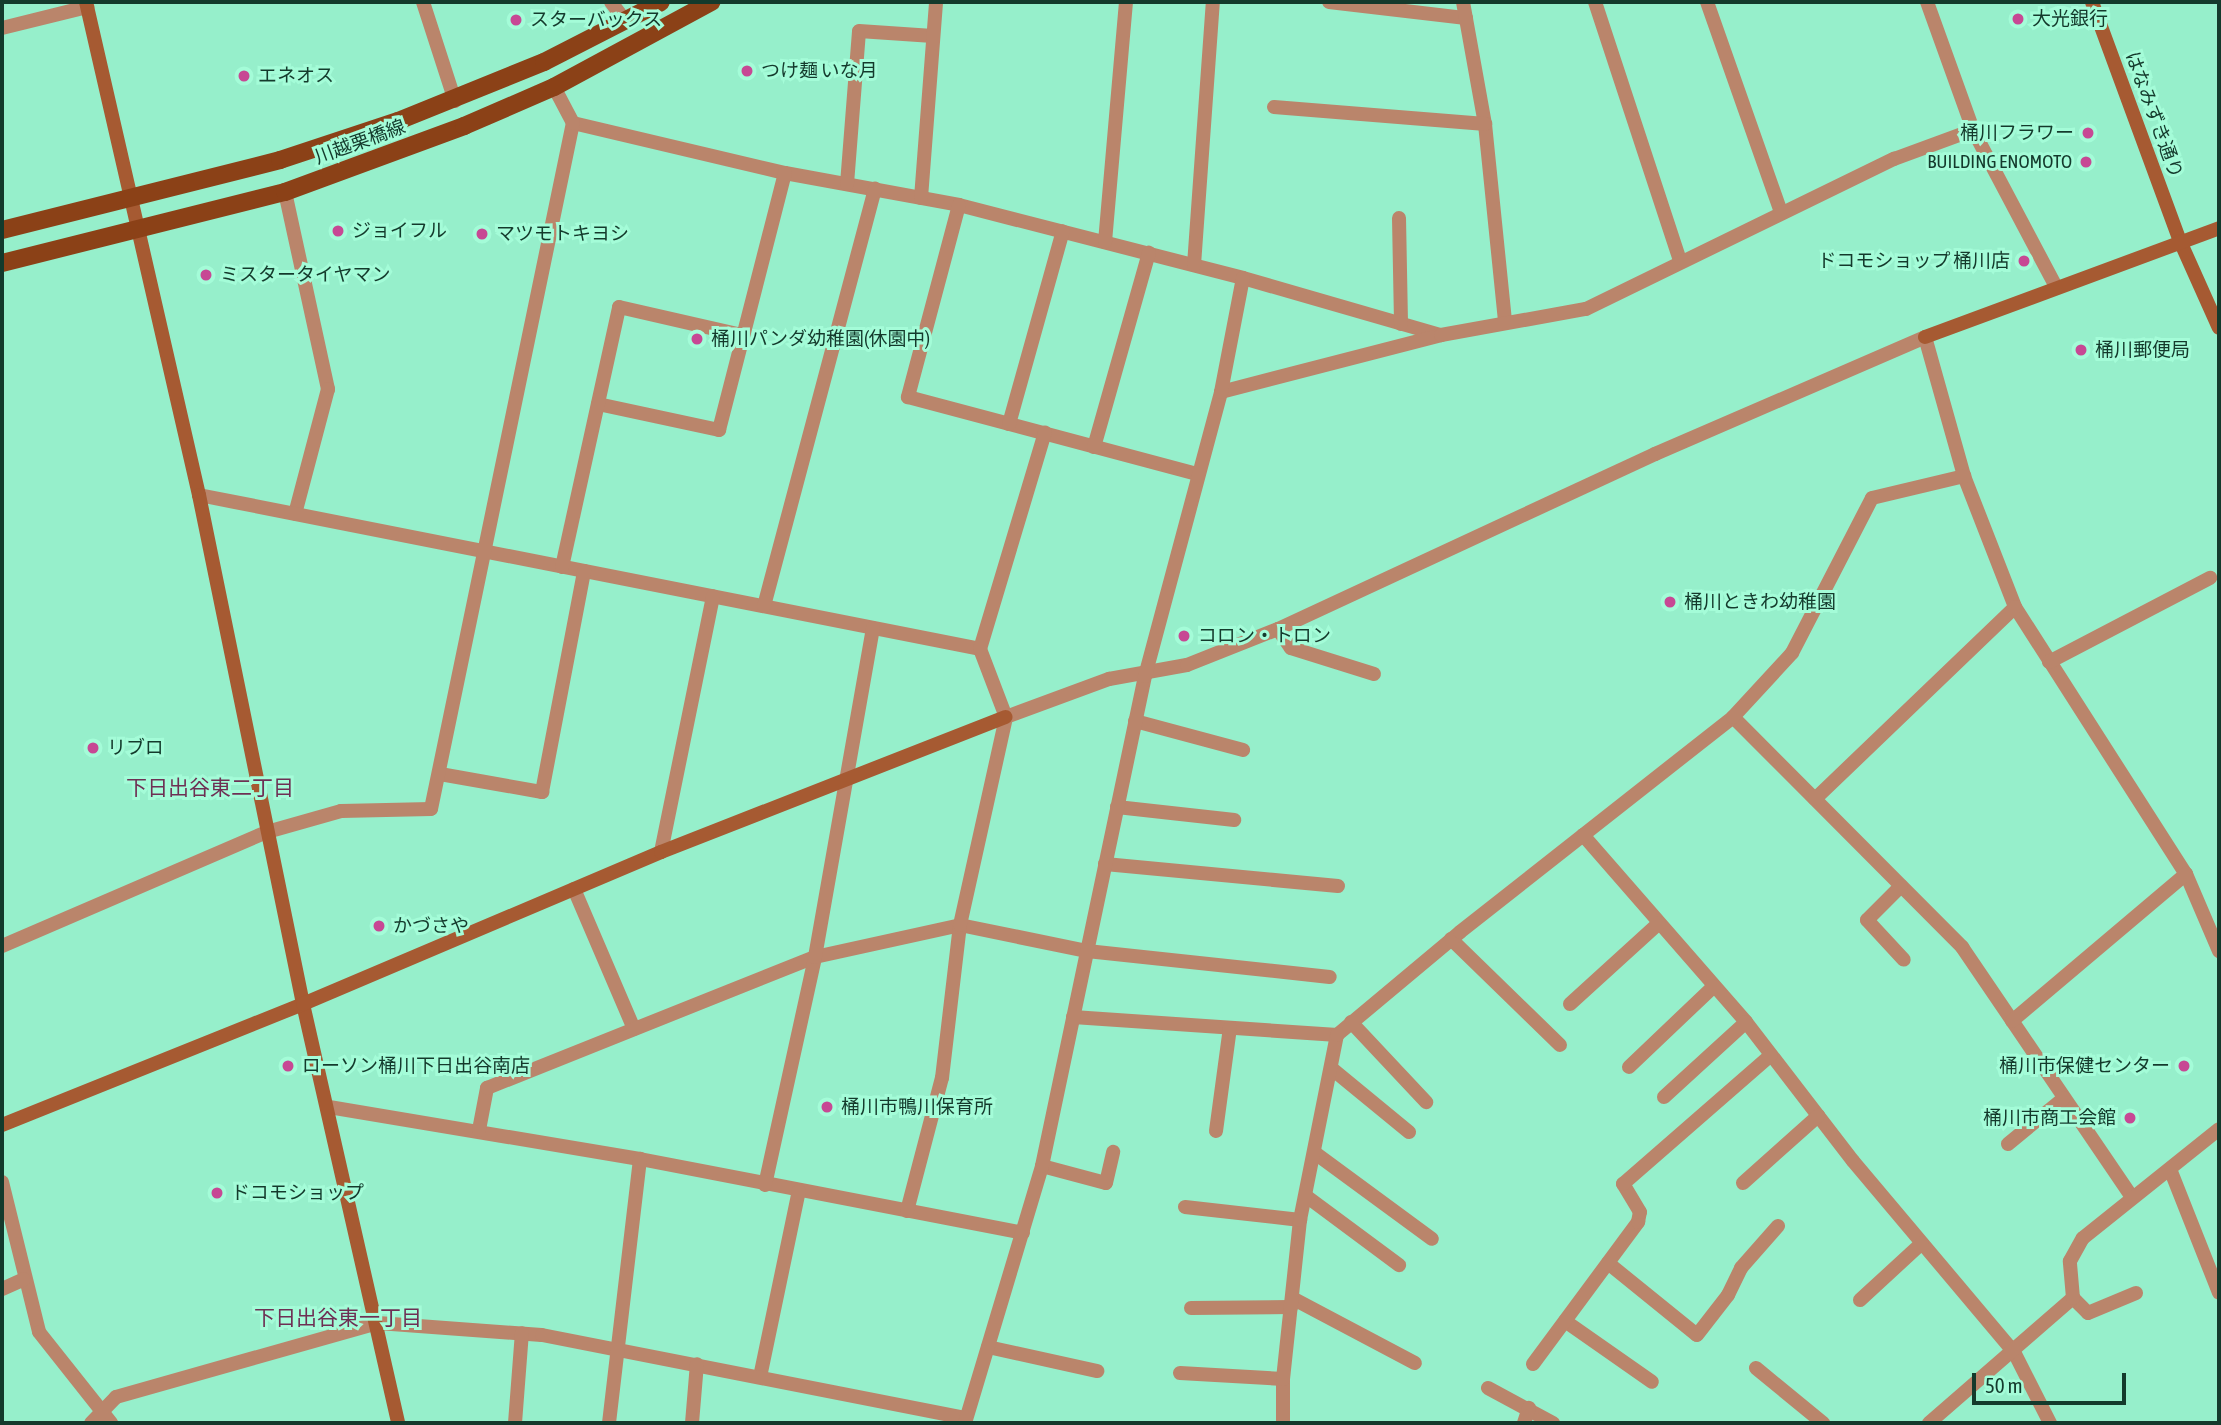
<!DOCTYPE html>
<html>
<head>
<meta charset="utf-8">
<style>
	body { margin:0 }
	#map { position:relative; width:2221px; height:1425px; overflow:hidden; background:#96efcb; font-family:"Asap Condensed","Noto Sans JP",sans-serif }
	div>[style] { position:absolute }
	.street>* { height:14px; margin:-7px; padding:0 7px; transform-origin:7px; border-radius:7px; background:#ba856b }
	.secondary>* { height:14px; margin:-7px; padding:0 7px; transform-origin:7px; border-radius:7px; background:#a65a32 }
	.primary>* { height:18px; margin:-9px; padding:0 9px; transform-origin:9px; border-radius:9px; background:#8b4117 }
	.dots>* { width:19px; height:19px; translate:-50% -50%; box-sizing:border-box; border:4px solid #a4fcd8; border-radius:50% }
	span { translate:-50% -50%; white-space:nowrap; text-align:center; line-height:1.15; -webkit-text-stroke:6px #a4fcd8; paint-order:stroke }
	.poi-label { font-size:19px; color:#143a2c }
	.left { translate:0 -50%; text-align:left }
	.right { translate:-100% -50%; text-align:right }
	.street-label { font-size:19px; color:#143a2c }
	.neighbourhood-label { font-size:21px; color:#6e3054 }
	.frame { position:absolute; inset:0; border:4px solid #143a2c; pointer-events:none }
	.scale { position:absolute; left:1972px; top:1373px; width:154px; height:32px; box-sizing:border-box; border:4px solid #143a2c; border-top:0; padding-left:9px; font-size:21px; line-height:24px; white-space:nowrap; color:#143a2c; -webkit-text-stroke:5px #a4fcd8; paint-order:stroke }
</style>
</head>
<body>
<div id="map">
	<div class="street">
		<div style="left:423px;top:2px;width:104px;rotate:72.1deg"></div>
		<div style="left:611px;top:2px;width:25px;rotate:53deg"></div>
		<div style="left:1329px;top:2px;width:138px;rotate:6.7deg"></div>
		<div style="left:1463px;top:2px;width:124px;rotate:79.8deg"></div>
		<div style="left:1485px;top:124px;width:199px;rotate:84.2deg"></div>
		<div style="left:1595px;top:2px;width:273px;rotate:71.8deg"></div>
		<div style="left:1707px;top:2px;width:223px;rotate:70.6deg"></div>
		<div style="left:1927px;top:2px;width:136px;rotate:70.2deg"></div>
		<div style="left:1973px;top:130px;width:178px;rotate:62.1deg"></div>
		<div style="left:2px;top:28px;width:88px;rotate:-13.9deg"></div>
		<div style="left:1274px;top:107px;width:212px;rotate:4.6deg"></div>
		<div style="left:573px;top:123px;width:218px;rotate:13.3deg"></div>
		<div style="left:785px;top:173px;width:177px;rotate:10.4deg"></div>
		<div style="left:959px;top:205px;width:293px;rotate:14.4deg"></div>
		<div style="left:1243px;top:278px;width:206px;rotate:16.1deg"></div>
		<div style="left:847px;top:184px;width:153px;rotate:-85.5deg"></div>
		<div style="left:859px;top:31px;width:74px;rotate:3.9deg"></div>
		<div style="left:285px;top:192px;width:202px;rotate:77.7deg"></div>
		<div style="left:328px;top:389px;width:129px;rotate:104.8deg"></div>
		<div style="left:921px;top:198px;width:197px;rotate:-85.6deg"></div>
		<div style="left:959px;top:205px;width:199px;rotate:104.9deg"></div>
		<div style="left:908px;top:397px;width:300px;rotate:14.9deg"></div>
		<div style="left:1399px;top:218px;width:106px;rotate:88.9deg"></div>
		<div style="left:1105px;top:242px;width:241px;rotate:-85deg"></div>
		<div style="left:1194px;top:265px;width:264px;rotate:-85.9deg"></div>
		<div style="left:1221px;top:392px;width:227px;rotate:-14.5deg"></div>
		<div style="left:1441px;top:335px;width:147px;rotate:-10.2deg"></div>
		<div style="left:1586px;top:309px;width:343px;rotate:-26deg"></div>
		<div style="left:1894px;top:159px;width:84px;rotate:-20.2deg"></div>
		<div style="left:598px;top:404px;width:124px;rotate:12.1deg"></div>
		<div style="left:719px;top:430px;width:265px;rotate:-75.6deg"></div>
		<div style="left:1009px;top:424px;width:200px;rotate:-74.4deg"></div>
		<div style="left:1094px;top:447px;width:202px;rotate:-74.2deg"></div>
		<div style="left:199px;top:495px;width:796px;rotate:11.15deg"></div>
		<div style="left:980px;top:649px;width:73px;rotate:69.1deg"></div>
		<div style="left:1006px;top:717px;width:110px;rotate:-20.3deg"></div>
		<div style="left:1109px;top:679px;width:79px;rotate:-10.2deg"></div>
		<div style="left:1187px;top:665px;width:98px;rotate:-21.6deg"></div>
		<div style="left:1278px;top:629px;width:416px;rotate:-24.9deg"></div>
		<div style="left:1655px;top:454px;width:294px;rotate:-23.4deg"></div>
		<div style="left:1925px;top:337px;width:144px;rotate:74.3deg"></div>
		<div style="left:1964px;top:476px;width:141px;rotate:68.7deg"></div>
		<div style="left:2015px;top:607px;width:317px;rotate:57.4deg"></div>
		<div style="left:2186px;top:874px;width:84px;rotate:66.8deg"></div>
		<div style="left:562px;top:567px;width:266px;rotate:-77.6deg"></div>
		<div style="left:619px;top:307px;width:125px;rotate:12.9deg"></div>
		<div style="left:764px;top:606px;width:432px;rotate:-75.1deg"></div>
		<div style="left:1278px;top:629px;width:23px;rotate:56deg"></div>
		<div style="left:1291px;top:648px;width:87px;rotate:17.4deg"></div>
		<div style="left:980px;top:649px;width:226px;rotate:-73.3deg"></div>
		<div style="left:2049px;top:662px;width:182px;rotate:-27.6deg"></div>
		<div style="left:1733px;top:717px;width:325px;rotate:45.1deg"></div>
		<div style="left:1962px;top:947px;width:301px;rotate:55.8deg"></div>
		<div style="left:1135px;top:721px;width:112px;rotate:15deg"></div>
		<div style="left:440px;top:774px;width:104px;rotate:10deg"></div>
		<div style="left:542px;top:792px;width:225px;rotate:-79.2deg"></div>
		<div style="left:1815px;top:799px;width:277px;rotate:-43.8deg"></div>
		<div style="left:1117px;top:807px;width:118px;rotate:6.3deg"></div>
		<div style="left:1583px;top:835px;width:248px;rotate:48.9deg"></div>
		<div style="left:1746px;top:1022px;width:175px;rotate:52.4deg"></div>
		<div style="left:1853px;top:1161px;width:250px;rotate:49.9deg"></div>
		<div style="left:2014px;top:1352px;width:80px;rotate:63.1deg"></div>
		<div style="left:661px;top:852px;width:261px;rotate:-78.5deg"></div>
		<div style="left:1105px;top:864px;width:234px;rotate:5.4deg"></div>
		<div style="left:1901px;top:886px;width:48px;rotate:135deg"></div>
		<div style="left:1867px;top:920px;width:54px;rotate:47.2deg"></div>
		<div style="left:574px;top:889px;width:152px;rotate:66.8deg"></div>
		<div style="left:1451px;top:939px;width:152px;rotate:44.2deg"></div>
		<div style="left:2px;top:946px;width:288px;rotate:-23.3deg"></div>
		<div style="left:267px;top:832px;width:77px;rotate:-15.8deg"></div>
		<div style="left:341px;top:811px;width:90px;rotate:-1.3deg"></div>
		<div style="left:431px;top:809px;width:701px;rotate:-78.31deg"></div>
		<div style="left:573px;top:123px;width:41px;rotate:-117.8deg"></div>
		<div style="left:1570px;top:1004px;width:120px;rotate:-42.3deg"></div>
		<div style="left:1073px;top:1017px;width:265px;rotate:3.9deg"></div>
		<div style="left:2012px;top:1021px;width:228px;rotate:-40.2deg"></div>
		<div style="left:1351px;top:1022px;width:110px;rotate:46.8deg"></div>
		<div style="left:1629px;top:1067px;width:117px;rotate:-43.6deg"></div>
		<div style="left:1331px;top:1068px;width:101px;rotate:39.4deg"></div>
		<div style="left:1664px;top:1097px;width:111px;rotate:-42.4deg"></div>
		<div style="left:329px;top:1107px;width:315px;rotate:9.5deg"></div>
		<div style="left:640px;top:1159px;width:390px;rotate:10.9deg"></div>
		<div style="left:479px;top:1130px;width:43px;rotate:-79.2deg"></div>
		<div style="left:487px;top:1088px;width:353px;rotate:-21.8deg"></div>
		<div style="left:815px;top:957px;width:148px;rotate:-12.4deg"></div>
		<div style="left:960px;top:925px;width:130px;rotate:11.6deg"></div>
		<div style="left:1087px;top:951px;width:244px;rotate:6.1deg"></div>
		<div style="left:1216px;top:1131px;width:104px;rotate:-82.3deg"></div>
		<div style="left:2008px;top:1144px;width:72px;rotate:-39.4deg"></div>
		<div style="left:1315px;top:1153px;width:145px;rotate:36.3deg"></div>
		<div style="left:1042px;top:1166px;width:66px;rotate:14.9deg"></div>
		<div style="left:1106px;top:1183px;width:32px;rotate:-77deg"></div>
		<div style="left:2170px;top:1169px;width:133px;rotate:68.4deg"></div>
		<div style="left:2px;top:1182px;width:154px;rotate:76.1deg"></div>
		<div style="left:39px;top:1332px;width:116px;rotate:51.6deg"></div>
		<div style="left:1743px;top:1183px;width:101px;rotate:-41.8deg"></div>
		<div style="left:765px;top:1185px;width:233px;rotate:-77.6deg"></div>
		<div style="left:815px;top:957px;width:334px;rotate:-80deg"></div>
		<div style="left:1306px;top:1196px;width:116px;rotate:36.6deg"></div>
		<div style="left:1185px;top:1207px;width:116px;rotate:6.4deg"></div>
		<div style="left:907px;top:1211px;width:138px;rotate:-75.3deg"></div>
		<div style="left:942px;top:1078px;width:154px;rotate:-83.3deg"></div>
		<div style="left:960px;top:925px;width:213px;rotate:-77.5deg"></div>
		<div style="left:1608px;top:1263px;width:114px;rotate:39deg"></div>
		<div style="left:1697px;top:1335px;width:51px;rotate:-52.2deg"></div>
		<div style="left:1728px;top:1295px;width:30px;rotate:-64deg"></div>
		<div style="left:1741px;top:1268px;width:56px;rotate:-48.6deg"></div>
		<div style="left:2px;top:1289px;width:24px;rotate:-24deg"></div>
		<div style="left:1292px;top:1298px;width:139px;rotate:27.9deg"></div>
		<div style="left:2073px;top:1298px;width:21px;rotate:45deg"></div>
		<div style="left:2088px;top:1313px;width:52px;rotate:-22.6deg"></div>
		<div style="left:1860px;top:1300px;width:84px;rotate:-42.6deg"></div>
		<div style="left:1191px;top:1308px;width:100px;rotate:-0.6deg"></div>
		<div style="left:1565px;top:1321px;width:106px;rotate:35deg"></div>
		<div style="left:988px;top:1347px;width:112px;rotate:12.4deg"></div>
		<div style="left:1533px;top:1364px;width:177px;rotate:-53.5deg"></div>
		<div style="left:1638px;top:1222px;width:10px;rotate:-79deg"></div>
		<div style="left:1640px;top:1212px;width:33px;rotate:-121deg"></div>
		<div style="left:1623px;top:1184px;width:196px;rotate:-41.1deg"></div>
		<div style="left:1756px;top:1368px;width:87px;rotate:39.4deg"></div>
		<div style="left:1180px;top:1373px;width:103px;rotate:3.3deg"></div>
		<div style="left:760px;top:1377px;width:190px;rotate:-78.2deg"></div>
		<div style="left:1488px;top:1388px;width:74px;rotate:28.3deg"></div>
		<div style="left:91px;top:1423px;width:36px;rotate:-46deg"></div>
		<div style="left:116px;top:1397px;width:272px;rotate:-15.8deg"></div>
		<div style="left:378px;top:1323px;width:164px;rotate:4.2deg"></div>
		<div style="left:542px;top:1335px;width:432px;rotate:11.1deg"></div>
		<div style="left:515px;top:1423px;width:90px;rotate:-85.6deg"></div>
		<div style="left:609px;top:1423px;width:266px;rotate:-83.3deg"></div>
		<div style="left:692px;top:1423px;width:59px;rotate:-85.2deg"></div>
		<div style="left:965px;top:1423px;width:268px;rotate:-73.3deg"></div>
		<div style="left:1042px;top:1166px;width:501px;rotate:-78.13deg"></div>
		<div style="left:1145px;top:676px;width:294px;rotate:-75deg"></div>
		<div style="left:1221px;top:392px;width:116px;rotate:-79.1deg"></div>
		<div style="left:1283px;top:1423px;width:44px;rotate:-90deg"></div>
		<div style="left:1283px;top:1379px;width:160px;rotate:-83.9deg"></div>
		<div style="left:1300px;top:1220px;width:189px;rotate:-78.7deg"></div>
		<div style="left:1337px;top:1035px;width:160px;rotate:-39.9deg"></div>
		<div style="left:1460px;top:932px;width:347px;rotate:-38.2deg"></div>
		<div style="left:1733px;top:717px;width:87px;rotate:-47.3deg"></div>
		<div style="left:1792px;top:653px;width:174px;rotate:-62.7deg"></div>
		<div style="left:1872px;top:498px;width:95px;rotate:-13.4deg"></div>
		<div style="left:1524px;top:1423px;width:16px;rotate:-72deg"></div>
		<div style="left:1929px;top:1423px;width:191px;rotate:-41deg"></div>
		<div style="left:2073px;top:1298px;width:37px;rotate:-95deg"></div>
		<div style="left:2070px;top:1261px;width:26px;rotate:-61deg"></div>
		<div style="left:2083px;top:1238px;width:174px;rotate:-38.7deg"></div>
	</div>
	<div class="secondary">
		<div style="left:86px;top:2px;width:506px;rotate:77.09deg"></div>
		<div style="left:199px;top:495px;width:520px;rotate:78.45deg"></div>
		<div style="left:303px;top:1004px;width:430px;rotate:77.2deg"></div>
		<div style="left:2092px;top:2px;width:255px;rotate:69.8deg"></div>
		<div style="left:2180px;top:241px;width:95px;rotate:65.9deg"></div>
		<div style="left:1925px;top:337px;width:314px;rotate:-20.3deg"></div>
		<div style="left:2px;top:1125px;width:324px;rotate:-21.9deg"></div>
		<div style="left:303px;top:1004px;width:389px;rotate:-23deg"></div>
		<div style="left:661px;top:852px;width:370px;rotate:-21.4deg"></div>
	</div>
	<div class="primary">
		<div style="left:2px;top:230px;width:287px;rotate:-14.1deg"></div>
		<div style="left:280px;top:160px;width:124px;rotate:-18.3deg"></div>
		<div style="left:398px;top:121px;width:157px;rotate:-22deg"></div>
		<div style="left:544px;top:62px;width:131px;rotate:-27.1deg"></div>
		<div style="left:2px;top:263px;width:292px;rotate:-14.1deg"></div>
		<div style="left:285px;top:192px;width:191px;rotate:-20.2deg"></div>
		<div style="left:464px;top:126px;width:98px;rotate:-23.4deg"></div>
		<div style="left:554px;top:87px;width:179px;rotate:-28.4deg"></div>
	</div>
	<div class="dots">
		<div style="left:2018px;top:19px;background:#c74894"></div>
		<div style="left:516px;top:20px;background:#c74894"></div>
		<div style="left:747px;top:71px;background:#c74894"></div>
		<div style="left:244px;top:76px;background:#c74894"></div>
		<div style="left:2088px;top:133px;background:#c74894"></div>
		<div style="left:2086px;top:162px;background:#c74894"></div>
		<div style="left:338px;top:231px;background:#c74894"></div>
		<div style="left:482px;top:234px;background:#c74894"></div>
		<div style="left:2024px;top:261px;background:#c74894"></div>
		<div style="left:206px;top:275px;background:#c74894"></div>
		<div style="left:697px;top:339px;background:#c74894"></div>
		<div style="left:2081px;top:350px;background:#c74894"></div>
		<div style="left:1670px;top:602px;background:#c74894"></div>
		<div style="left:1184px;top:636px;background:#c74894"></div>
		<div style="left:93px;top:748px;background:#c74894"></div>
		<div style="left:379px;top:926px;background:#c74894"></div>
		<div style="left:288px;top:1066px;background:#c74894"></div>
		<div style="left:2184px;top:1066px;background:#c74894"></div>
		<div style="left:827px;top:1107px;background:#c74894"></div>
		<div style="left:2130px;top:1118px;background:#c74894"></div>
		<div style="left:217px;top:1193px;background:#c74894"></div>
	</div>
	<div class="poi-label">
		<span class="left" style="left:2032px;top:19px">大光銀行</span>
		<span class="left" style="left:530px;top:20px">スターバックス</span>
		<span class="left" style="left:761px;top:71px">つけ麺 いな月</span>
		<span class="left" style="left:258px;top:76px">エネオス</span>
		<span class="right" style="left:2074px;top:133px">桶川フラワー</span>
		<span class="right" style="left:2072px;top:162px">BUILDING ENOMOTO</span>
		<span class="left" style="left:352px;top:231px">ジョイフル</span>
		<span class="left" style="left:496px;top:234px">マツモトキヨシ</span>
		<span class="right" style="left:2010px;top:261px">ドコモショップ 桶川店</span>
		<span class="left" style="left:220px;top:275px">ミスタータイヤマン</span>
		<span class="left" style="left:711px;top:339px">桶川パンダ幼稚園(休園中)</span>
		<span class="left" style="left:2095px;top:350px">桶川郵便局</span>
		<span class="left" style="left:1684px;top:602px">桶川ときわ幼稚園</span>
		<span class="left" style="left:1198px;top:636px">コロン・トロン</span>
		<span class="left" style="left:107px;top:748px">リブロ</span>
		<span class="left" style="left:393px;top:926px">かづさや</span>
		<span class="left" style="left:302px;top:1066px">ローソン桶川下日出谷南店</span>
		<span class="right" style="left:2170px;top:1066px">桶川市保健センター</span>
		<span class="left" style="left:841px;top:1107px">桶川市鴨川保育所</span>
		<span class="right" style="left:2116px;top:1118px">桶川市商工会館</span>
		<span class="left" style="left:231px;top:1193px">ドコモショップ</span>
	</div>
	<div class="street-label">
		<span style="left:2154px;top:115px;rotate:70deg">はなみずき通り</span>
		<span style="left:360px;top:142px;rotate:-20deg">川越栗橋線</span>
	</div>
	<div class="neighbourhood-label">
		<span style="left:210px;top:787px">下日出谷東二丁目</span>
		<span style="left:338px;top:1317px">下日出谷東一丁目</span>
	</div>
	<div class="frame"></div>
	<div class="scale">50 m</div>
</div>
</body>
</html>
